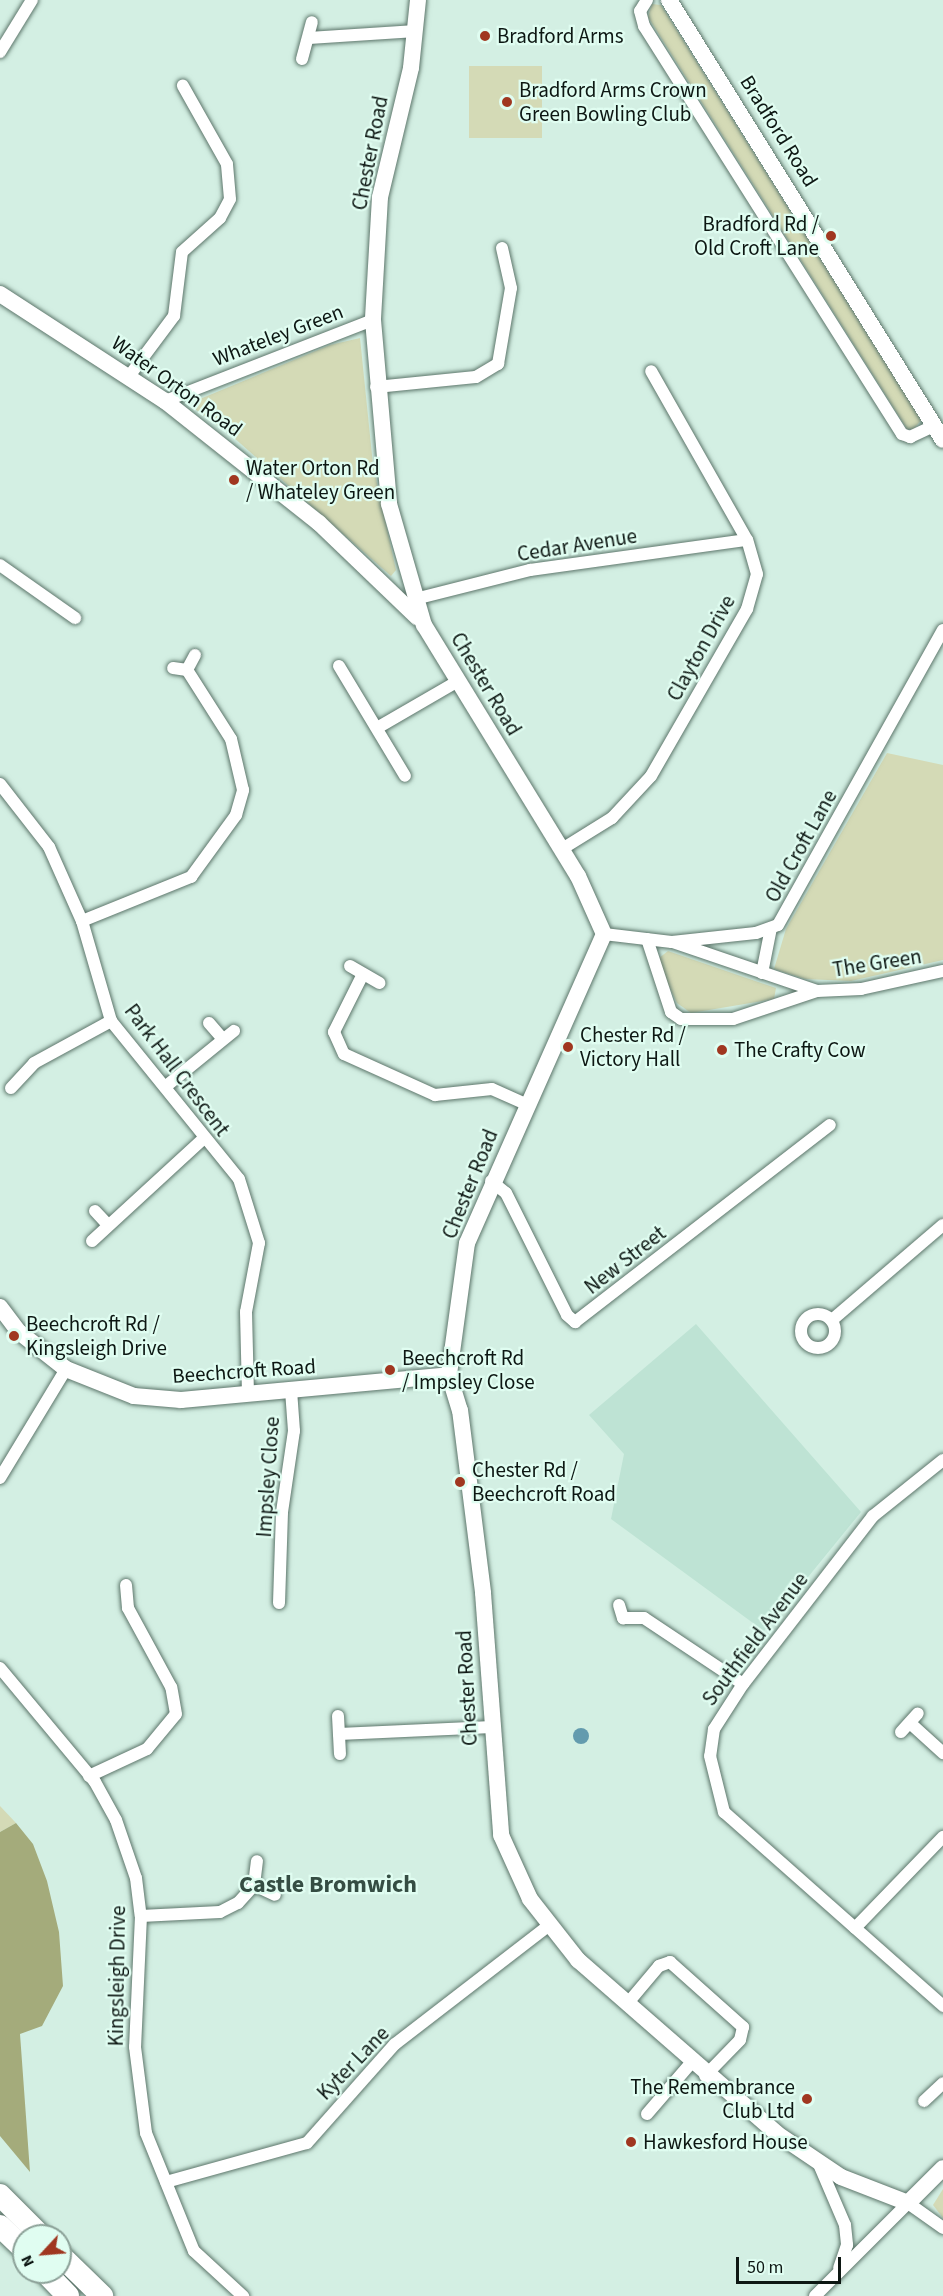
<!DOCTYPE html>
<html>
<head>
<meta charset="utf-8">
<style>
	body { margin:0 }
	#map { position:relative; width:943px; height:2296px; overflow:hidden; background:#d3efe3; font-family:"Source Sans 3",sans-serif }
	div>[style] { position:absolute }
	.built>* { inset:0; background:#bee3d4 }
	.green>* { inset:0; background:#d4dab6; transform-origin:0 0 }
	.forest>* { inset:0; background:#a4ab7b }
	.water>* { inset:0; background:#639bae }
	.round { border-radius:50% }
	.roads { filter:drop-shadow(0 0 2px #5d766b) drop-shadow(0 0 2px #5d766b) }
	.street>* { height:12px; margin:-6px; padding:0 6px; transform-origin:6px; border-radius:6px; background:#fff }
	.street>.ring { margin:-6px; padding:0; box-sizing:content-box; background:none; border:12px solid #fff; border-radius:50% }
	.secondary>* { height:16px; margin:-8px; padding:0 8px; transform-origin:8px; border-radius:8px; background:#fff }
	.highway>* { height:22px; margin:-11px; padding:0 11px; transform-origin:11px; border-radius:11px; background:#fff }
	.dots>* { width:16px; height:16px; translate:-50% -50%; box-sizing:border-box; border:3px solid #e0fdf1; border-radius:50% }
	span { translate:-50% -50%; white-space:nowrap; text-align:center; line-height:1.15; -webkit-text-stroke:4.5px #e0fdf1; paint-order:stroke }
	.poi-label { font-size:21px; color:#0d1713 }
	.left { translate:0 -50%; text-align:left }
	.right { translate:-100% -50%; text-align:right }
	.street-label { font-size:21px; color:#0d1713 }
	.quarter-label { font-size:24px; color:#354d43; font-weight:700 }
	.north { position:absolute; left:12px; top:2224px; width:60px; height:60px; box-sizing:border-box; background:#e0fdf1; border:2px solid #8ca198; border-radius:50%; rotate:244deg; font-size:16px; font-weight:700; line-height:24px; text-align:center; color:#0d1713 }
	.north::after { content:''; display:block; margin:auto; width:21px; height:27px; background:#a03720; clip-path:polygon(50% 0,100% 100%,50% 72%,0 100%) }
	.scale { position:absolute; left:736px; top:2257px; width:105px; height:27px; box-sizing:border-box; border:3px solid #0d1713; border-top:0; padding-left:8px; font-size:18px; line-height:21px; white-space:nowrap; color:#0d1713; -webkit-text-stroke:4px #e0fdf1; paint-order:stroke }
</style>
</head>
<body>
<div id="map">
	<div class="built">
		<div style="clip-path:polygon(696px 1324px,861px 1512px,764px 1631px,611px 1519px,624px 1454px,589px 1415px)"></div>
	</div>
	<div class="green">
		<div style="clip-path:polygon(652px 4px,661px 5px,921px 420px,914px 429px,907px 429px,648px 17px)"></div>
		<div style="left:469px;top:66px;width:73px;height:72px"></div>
		<div style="clip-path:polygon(360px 338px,373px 465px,396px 570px,391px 576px,232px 436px,188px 404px,330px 345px)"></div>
		<div style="clip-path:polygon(887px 753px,943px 765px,943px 960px,851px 981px,805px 979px,774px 969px,786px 929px)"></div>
		<div style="clip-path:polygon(668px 951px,776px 988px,774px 999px,691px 1013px,677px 1003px,660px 967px,659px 958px)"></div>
		<div style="clip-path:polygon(0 1806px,16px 1823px,0 1832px)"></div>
		<div style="clip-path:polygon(943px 2189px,943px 2218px,933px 2205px)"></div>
	</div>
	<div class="forest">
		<div style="clip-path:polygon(16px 1823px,33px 1844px,47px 1881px,59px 1932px,63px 1986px,42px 2026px,20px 2034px,30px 2172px,0 2136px,0 1832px)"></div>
	</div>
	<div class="water">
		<div class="round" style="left:573px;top:1728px;width:16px;height:16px"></div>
	</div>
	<div class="roads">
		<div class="street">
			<div style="left:647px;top:0;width:13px;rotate:122deg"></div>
			<div style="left:640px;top:11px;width:16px;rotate:75deg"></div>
			<div style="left:644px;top:26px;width:483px;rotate:57.7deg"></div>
			<div style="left:902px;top:434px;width:9px;rotate:21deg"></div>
			<div style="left:910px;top:437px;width:26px;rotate:-25deg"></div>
			<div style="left:309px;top:38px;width:107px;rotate:-3.7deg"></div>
			<div style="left:0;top:52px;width:61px;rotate:-58.4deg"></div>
			<div style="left:302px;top:59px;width:38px;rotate:-75deg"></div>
			<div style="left:130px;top:375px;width:74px;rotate:-53.3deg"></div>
			<div style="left:174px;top:316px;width:64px;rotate:-82.9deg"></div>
			<div style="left:182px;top:252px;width:51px;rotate:-41.8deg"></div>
			<div style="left:220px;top:218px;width:21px;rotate:-62deg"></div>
			<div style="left:230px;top:199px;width:35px;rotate:-95deg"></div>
			<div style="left:227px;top:164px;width:90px;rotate:-119.4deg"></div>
			<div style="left:376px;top:387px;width:100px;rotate:-5.7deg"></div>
			<div style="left:476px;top:377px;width:26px;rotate:-31deg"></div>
			<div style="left:498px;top:364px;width:77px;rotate:-80.3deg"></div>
			<div style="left:511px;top:288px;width:41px;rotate:-102.7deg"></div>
			<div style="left:165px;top:401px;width:223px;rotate:-21.3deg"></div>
			<div style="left:0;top:565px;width:92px;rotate:35.2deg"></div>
			<div style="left:415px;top:599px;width:119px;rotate:-14.2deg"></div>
			<div style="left:530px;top:570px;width:219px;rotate:-7.9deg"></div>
			<div style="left:339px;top:666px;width:128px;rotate:59deg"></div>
			<div style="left:187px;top:670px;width:17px;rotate:-62deg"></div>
			<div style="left:377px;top:728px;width:94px;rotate:-30.1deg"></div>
			<div style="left:0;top:784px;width:80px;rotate:52.1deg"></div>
			<div style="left:49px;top:847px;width:81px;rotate:66deg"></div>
			<div style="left:82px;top:921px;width:104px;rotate:73.8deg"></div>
			<div style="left:111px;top:1021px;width:203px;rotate:51deg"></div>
			<div style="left:239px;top:1179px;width:67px;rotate:72.6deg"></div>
			<div style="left:259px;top:1243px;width:70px;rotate:100.7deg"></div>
			<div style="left:246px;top:1312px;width:83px;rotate:88.6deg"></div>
			<div style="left:562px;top:849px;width:59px;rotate:-31.8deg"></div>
			<div style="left:612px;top:818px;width:57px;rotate:-47.1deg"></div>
			<div style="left:651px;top:776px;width:193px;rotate:-60.1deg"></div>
			<div style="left:747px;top:609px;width:36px;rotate:-74deg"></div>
			<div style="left:757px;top:574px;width:35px;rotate:-106deg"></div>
			<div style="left:747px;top:540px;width:194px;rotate:-119.6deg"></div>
			<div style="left:82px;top:921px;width:118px;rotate:-22deg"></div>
			<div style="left:191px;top:877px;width:77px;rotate:-54deg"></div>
			<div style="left:236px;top:815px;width:26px;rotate:-74deg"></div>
			<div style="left:243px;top:790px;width:52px;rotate:-103.2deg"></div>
			<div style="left:231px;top:739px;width:82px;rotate:-122.5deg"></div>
			<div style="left:187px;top:670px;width:14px;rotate:-172deg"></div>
			<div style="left:604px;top:934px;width:68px;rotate:6.7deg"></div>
			<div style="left:672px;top:942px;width:84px;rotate:-6.1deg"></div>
			<div style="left:756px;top:933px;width:23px;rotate:-20deg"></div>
			<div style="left:778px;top:925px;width:338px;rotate:-60.8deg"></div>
			<div style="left:647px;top:939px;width:77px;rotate:71.8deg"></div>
			<div style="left:671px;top:1012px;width:12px;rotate:35deg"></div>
			<div style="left:681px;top:1019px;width:52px"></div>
			<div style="left:733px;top:1019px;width:89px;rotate:-18.4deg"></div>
			<div style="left:673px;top:942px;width:152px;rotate:18.8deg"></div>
			<div style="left:817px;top:991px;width:44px;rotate:-2.6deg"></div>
			<div style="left:861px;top:989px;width:84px;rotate:-12.4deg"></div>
			<div style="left:350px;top:966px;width:34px;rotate:30deg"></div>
			<div style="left:762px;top:973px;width:46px;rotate:-78.7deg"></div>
			<div style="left:363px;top:974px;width:65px;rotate:116.6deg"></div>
			<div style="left:334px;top:1032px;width:24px;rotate:66deg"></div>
			<div style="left:344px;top:1054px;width:100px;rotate:24.3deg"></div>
			<div style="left:435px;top:1095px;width:57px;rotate:-6deg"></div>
			<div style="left:492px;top:1089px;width:39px;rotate:24deg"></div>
			<div style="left:209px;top:1023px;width:18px;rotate:49deg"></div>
			<div style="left:165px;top:1087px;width:89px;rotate:-39.1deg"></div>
			<div style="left:11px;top:1088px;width:34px;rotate:-47deg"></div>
			<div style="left:34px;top:1063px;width:88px;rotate:-28.6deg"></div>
			<div style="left:491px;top:1181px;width:19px;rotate:39deg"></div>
			<div style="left:506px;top:1193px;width:136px;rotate:63.4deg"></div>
			<div style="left:567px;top:1315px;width:11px;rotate:41deg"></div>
			<div style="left:575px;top:1322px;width:322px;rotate:-37.7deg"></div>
			<div style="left:95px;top:1211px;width:19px;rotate:47deg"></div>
			<div style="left:92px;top:1241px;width:151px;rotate:-42.6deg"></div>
			<div class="ring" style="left:801px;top:1314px;width:22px;height:22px"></div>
			<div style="left:832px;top:1320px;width:146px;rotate:-40.6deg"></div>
			<div style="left:943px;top:1460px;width:90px;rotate:141.3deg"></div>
			<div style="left:873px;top:1516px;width:212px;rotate:127.7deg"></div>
			<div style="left:743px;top:1684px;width:54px;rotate:122.8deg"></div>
			<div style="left:714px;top:1729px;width:27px;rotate:98deg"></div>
			<div style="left:710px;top:1756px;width:58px;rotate:76deg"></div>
			<div style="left:724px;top:1812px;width:293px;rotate:41.5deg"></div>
			<div style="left:0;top:1478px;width:127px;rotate:-58.8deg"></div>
			<div style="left:279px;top:1603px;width:91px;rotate:-88.1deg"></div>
			<div style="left:282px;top:1512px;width:82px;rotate:-81.6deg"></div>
			<div style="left:294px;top:1431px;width:41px;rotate:-94.2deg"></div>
			<div style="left:619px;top:1605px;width:14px;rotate:73deg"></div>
			<div style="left:623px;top:1618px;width:21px"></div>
			<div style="left:644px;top:1618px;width:119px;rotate:33.7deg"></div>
			<div style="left:0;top:1668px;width:148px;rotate:50.2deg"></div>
			<div style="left:95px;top:1782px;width:43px;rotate:61.1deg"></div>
			<div style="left:116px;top:1820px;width:61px;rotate:71deg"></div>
			<div style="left:136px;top:1878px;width:38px;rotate:83deg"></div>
			<div style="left:141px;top:1916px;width:131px;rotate:92.6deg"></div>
			<div style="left:135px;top:2047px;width:87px;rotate:82.7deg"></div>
			<div style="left:146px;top:2133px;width:127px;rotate:67.9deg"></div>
			<div style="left:194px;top:2251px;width:67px;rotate:42.6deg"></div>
			<div style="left:338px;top:1716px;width:38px;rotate:87deg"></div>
			<div style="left:910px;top:1723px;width:45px;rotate:42.3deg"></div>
			<div style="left:901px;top:1732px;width:25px;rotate:-48deg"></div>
			<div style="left:339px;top:1734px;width:153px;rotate:-2.6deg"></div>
			<div style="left:89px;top:1776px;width:64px;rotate:-25deg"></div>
			<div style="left:147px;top:1749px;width:45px;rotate:-50.4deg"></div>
			<div style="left:176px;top:1714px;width:27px;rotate:-100deg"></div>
			<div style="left:171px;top:1687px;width:90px;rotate:-118.6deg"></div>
			<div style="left:128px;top:1608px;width:23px;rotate:-95deg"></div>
			<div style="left:254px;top:1885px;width:23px;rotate:25deg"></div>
			<div style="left:141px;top:1916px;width:79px;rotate:-2.9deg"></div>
			<div style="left:220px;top:1912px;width:20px;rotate:-27deg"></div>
			<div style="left:238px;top:1903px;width:24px;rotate:-48deg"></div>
			<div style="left:254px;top:1885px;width:24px;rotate:-83deg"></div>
			<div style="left:855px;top:1928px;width:127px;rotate:-46deg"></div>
			<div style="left:627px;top:2004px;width:50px;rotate:-49.9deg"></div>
			<div style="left:659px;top:1966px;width:12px;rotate:-20deg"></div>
			<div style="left:670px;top:1962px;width:98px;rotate:41.7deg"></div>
			<div style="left:743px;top:2027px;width:13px;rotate:103deg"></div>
			<div style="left:740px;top:2040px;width:50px;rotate:134.2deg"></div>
			<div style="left:924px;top:2101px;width:26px;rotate:-43deg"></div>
			<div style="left:647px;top:2114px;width:67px;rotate:-49.2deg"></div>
			<div style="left:818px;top:2162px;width:69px;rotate:66.8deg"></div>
			<div style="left:845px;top:2225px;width:20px;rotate:84deg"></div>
			<div style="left:847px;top:2245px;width:24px;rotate:109deg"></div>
			<div style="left:166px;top:2182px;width:146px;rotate:-15.5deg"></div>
			<div style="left:307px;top:2143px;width:132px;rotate:-48.4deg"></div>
			<div style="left:395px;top:2044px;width:193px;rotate:-37.6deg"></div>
			<div style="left:815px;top:2296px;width:132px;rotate:-45deg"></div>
			<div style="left:908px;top:2203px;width:43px;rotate:35.5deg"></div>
		</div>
		<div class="secondary">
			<div style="left:418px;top:0;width:68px;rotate:95.9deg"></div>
			<div style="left:411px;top:68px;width:133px;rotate:103.5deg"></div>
			<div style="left:380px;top:197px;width:123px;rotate:93.3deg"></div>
			<div style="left:373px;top:320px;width:185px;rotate:85deg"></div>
			<div style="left:389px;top:504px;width:126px;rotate:73.9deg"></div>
			<div style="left:424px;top:625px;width:294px;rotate:58.5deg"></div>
			<div style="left:578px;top:876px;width:64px;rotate:65.9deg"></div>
			<div style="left:604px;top:934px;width:338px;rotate:113.9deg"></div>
			<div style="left:467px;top:1243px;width:133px;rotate:97.8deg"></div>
			<div style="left:449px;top:1375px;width:37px;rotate:73deg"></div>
			<div style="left:460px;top:1410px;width:184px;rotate:82.8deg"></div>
			<div style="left:483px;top:1593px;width:243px;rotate:85.7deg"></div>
			<div style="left:501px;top:1835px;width:70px;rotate:65.6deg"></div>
			<div style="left:530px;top:1899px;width:78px;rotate:51.8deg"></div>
			<div style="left:578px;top:1960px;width:263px;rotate:41.1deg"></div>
			<div style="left:776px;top:2133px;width:78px;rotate:34.1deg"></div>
			<div style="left:841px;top:2177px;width:72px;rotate:21.2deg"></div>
			<div style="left:908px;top:2203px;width:49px;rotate:-45deg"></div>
			<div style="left:669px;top:0;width:518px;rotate:58.09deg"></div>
			<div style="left:0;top:294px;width:197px;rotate:33deg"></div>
			<div style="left:165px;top:401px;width:196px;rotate:38.4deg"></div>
			<div style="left:319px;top:523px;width:136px;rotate:43.8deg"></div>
			<div style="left:0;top:1307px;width:31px;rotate:53deg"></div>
			<div style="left:19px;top:1332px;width:60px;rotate:38.2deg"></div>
			<div style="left:66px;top:1369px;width:73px;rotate:21.7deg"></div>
			<div style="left:134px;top:1396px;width:47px;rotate:4.9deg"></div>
			<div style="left:181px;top:1400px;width:269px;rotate:-5.3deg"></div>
		</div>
		<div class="highway">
			<div style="left:0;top:2195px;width:58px;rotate:45deg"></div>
			<div style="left:0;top:2226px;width:33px;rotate:44deg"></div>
			<div style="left:60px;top:2255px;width:59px;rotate:44.3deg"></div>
			<div style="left:45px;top:2272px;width:33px;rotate:46deg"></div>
		</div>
	</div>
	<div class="dots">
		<div style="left:485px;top:36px;background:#a03720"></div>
		<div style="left:507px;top:102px;background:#a03720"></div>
		<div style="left:831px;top:236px;background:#a03720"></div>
		<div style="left:234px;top:480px;background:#a03720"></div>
		<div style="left:568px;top:1047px;background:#a03720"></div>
		<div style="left:722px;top:1050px;background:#a03720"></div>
		<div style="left:14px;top:1336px;background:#a03720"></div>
		<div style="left:390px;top:1370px;background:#a03720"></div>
		<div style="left:460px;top:1482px;background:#a03720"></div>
		<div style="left:807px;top:2099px;background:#a03720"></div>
		<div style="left:631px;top:2142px;background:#a03720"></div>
	</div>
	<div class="poi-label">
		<span class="left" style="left:497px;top:36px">Bradford Arms</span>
		<span class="left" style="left:519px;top:102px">Bradford Arms Crown<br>Green Bowling Club</span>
		<span class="right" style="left:819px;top:236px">Bradford Rd /<br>Old Croft Lane</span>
		<span class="left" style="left:246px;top:480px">Water Orton Rd<br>/ Whateley Green</span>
		<span class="left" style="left:580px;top:1047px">Chester Rd /<br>Victory Hall</span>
		<span class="left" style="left:734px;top:1050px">The Crafty Cow</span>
		<span class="left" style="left:26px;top:1336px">Beechcroft Rd /<br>Kingsleigh Drive</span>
		<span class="left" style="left:402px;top:1370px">Beechcroft Rd<br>/ Impsley Close</span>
		<span class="left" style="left:472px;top:1482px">Chester Rd /<br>Beechcroft Road</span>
		<span class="right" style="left:795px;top:2099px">The Remembrance<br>Club Ltd</span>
		<span class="left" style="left:643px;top:2142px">Hawkesford House</span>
	</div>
	<div class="street-label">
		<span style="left:779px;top:131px;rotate:58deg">Bradford Road</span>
		<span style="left:370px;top:153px;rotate:-79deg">Chester Road</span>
		<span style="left:278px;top:335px;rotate:-21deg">Whateley Green</span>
		<span style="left:177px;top:386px;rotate:36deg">Water Orton Road</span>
		<span style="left:577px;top:545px;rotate:-9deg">Cedar Avenue</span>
		<span style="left:701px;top:648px;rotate:-61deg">Clayton Drive</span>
		<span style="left:486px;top:684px;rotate:59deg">Chester Road</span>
		<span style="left:801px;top:846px;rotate:-61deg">Old Croft Lane</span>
		<span style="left:877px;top:963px;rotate:-9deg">The Green</span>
		<span style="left:177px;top:1070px;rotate:53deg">Park Hall Crescent</span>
		<span style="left:470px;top:1184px;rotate:-68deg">Chester Road</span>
		<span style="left:625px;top:1260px;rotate:-38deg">New Street</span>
		<span style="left:244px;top:1371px;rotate:-4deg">Beechcroft Road</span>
		<span style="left:268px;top:1477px;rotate:-86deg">Impsley Close</span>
		<span style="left:755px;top:1639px;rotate:-53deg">Southfield Avenue</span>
		<span style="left:467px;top:1688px;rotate:-93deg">Chester Road</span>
		<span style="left:117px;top:1976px;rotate:-89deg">Kingsleigh Drive</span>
		<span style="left:353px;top:2063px;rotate:-46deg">Kyter Lane</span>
	</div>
	<div class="quarter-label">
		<span style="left:328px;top:1885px">Castle Bromwich</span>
	</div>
	<div class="north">N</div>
	<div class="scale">50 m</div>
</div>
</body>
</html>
